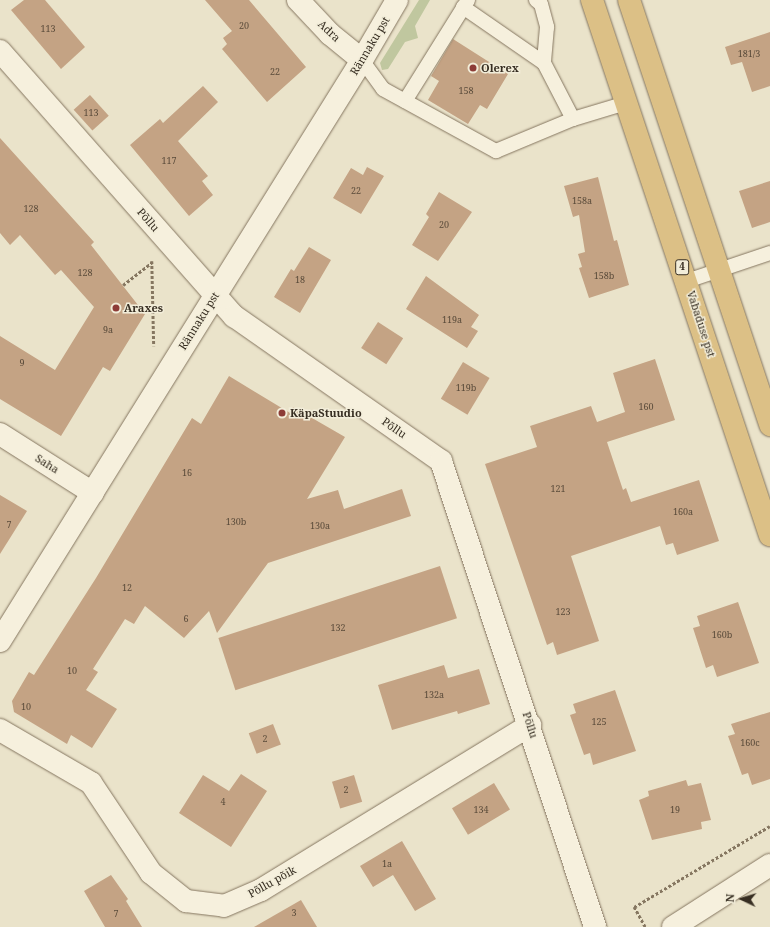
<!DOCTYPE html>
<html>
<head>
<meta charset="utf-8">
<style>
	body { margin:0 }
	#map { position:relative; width:770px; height:927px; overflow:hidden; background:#eae3ca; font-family:"Noto Serif",serif }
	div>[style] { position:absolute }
	.green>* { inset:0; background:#c0c79f }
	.building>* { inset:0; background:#c4a384; transform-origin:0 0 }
	.path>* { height:2.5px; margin-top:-1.25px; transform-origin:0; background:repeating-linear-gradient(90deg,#857660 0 3px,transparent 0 5px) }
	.roads { filter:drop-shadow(0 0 1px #857660) drop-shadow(0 0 1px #857660) }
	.service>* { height:14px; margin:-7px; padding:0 7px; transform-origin:7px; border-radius:7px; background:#f6f0dd }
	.minor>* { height:22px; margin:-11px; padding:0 11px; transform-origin:11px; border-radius:11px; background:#f6f0dd }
	.trunk>* { height:22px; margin:-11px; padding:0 11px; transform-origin:11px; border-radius:11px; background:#dcc086 }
	.dots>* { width:11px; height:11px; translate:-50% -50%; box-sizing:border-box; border:2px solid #f2edd9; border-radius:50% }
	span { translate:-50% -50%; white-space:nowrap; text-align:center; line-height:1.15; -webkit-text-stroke:3px #f2edd9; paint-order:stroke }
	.number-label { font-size:9px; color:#5a4b3a }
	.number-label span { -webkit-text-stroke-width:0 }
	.shield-label span { padding:1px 3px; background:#f2edd9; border:1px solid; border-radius:3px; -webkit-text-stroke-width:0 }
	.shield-label { font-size:10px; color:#372e22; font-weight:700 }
	.street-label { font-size:11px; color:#372e22 }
	.poi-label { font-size:11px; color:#372e22; font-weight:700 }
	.left { translate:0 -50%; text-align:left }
	.north { position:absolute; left:722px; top:879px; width:40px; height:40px; -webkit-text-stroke:3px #f2edd9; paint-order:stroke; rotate:274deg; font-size:11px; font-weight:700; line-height:16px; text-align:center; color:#372e22 }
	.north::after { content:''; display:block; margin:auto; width:14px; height:18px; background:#372e22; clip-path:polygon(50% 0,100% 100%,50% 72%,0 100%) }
</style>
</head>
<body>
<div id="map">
	<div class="green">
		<div style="clip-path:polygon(419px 0,430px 0,415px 26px,418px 38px,405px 42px,388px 69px,382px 70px,380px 63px)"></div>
	</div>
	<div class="building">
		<div style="clip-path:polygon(24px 0,45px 0,85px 47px,61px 69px,11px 10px)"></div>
		<div style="clip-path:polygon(205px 0,249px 0,306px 67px,267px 102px,222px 49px,227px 44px,223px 38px,232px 31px)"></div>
		<div style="clip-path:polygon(770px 32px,770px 86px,752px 92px,742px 62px,731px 65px,725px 47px)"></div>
		<div style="clip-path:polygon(453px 39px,508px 74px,487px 109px,480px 105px,468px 124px,428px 100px,439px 81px,431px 76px)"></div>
		<div style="clip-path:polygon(203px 86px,218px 102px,178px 141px,208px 176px,202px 181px,213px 195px,189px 216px,130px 145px,160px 119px,163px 123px)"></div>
		<div style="left:90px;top:95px;width:28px;height:22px;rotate:48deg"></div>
		<div style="clip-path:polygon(0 138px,94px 242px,91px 245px,145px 314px,110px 371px,103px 367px,61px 436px,0 399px,0 336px,55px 370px,94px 307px,61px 270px,55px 275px,20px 235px,10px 245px,0 233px)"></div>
		<div style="clip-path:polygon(367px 167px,384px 176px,361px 214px,333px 198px,351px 168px,363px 175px)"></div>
		<div style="clip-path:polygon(598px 177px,614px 241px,617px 240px,629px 285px,589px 298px,579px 268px,582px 267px,578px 254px,585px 252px,579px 215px,573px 217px,564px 186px)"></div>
		<div style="clip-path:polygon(770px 181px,770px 222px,752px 228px,739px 191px)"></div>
		<div style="clip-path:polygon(439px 192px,472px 212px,438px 261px,412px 245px,429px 217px,426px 214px)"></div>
		<div style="clip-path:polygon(309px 247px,331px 260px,300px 313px,274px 297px,291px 269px,294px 271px)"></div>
		<div style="clip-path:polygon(426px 276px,479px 315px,471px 327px,478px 331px,467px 348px,406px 309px)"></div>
		<div style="left:378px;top:322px;width:30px;height:31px;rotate:33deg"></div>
		<div style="clip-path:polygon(655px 359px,675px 420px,607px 442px,623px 490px,626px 488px,631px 502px,699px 480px,719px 541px,677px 555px,673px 543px,666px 545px,660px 526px,571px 556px,599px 641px,557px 655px,553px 642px,547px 645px,485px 464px,537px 447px,530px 426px,591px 406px,597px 422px,625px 412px,613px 373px)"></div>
		<div style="left:463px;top:362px;width:31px;height:43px;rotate:31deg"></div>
		<div style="clip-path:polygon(229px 376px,290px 413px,293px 407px,345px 437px,307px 499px,338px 490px,344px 509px,402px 489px,411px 516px,268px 563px,217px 633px,209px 611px,184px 638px,145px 606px,134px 624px,125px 619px,93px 669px,98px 672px,86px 690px,117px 709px,92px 748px,71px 735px,67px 744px,14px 712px,12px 701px,29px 672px,34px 675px,96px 578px,192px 418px,201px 424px)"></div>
		<div style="clip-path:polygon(0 495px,27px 511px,0 554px)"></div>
		<div style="left:440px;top:566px;width:55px;height:233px;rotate:72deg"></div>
		<div style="clip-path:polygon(738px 602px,759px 663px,717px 677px,713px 665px,706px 668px,693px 628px,700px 626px,697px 616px)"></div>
		<div style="clip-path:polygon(444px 665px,448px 678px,479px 669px,490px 704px,458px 714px,457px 711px,392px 730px,378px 685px)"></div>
		<div style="clip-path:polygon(615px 690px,636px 751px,593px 765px,590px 753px,584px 755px,570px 715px,576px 713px,573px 704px)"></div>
		<div style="clip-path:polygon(770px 712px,770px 779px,752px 785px,748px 773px,742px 775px,728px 736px,735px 734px,731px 724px)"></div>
		<div style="left:273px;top:724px;width:22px;height:26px;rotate:69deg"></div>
		<div style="clip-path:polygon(241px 774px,267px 791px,231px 847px,179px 813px,203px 775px,229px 791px)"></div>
		<div style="left:354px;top:775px;width:28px;height:23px;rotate:73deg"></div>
		<div style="clip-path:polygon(686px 780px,688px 786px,701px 783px,711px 820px,701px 822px,702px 829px,652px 840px,639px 800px,649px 796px,648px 791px)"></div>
		<div style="left:494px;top:783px;width:31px;height:49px;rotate:59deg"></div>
		<div style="clip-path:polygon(402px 841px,436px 899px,415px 911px,393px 875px,373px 887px,360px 866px)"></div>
		<div style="clip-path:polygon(111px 875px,128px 899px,126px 901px,142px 927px,105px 927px,84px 891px)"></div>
		<div style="clip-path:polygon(301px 900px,317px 927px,254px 927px)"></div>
	</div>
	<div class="path">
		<div style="left:152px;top:261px;width:85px;rotate:88.7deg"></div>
		<div style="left:123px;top:285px;width:37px;rotate:-38deg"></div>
		<div style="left:645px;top:927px;width:23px;rotate:-119deg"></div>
		<div style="left:634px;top:907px;width:158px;rotate:-30.8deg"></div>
	</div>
	<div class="roads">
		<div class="service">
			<div style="left:536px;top:0;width:6px;rotate:39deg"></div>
			<div style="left:541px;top:4px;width:24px;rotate:75deg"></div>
			<div style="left:547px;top:27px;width:36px;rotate:95deg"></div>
			<div style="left:544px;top:63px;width:63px;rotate:62.6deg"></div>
			<div style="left:463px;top:7px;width:98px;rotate:34.7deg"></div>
			<div style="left:362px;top:60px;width:36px;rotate:54deg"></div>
			<div style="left:383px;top:89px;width:129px;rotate:28.8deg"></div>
			<div style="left:496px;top:151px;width:83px;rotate:-22.6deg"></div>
			<div style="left:573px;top:119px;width:55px;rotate:-16.8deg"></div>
			<div style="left:405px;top:101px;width:119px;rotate:-58deg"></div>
			<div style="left:687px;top:281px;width:88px;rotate:-18.6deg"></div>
		</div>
		<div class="minor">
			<div style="left:298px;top:0;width:47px;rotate:46.7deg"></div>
			<div style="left:330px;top:34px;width:41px;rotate:39.1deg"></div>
			<div style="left:0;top:51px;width:354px;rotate:48.6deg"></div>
			<div style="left:234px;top:316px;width:253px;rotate:35deg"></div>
			<div style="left:441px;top:461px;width:491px;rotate:71.7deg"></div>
			<div style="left:0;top:434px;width:110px;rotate:32.4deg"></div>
			<div style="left:0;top:641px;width:685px;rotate:-58.07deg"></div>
			<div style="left:362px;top:60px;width:69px;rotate:-59.7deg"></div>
			<div style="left:0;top:730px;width:105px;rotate:30.2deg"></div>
			<div style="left:91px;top:783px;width:108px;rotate:56.3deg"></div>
			<div style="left:151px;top:873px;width:45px;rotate:38.7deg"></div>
			<div style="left:186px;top:901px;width:38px;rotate:7deg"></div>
			<div style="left:224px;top:906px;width:40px;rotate:-23.4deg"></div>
			<div style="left:261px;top:890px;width:316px;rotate:-31.5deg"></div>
			<div style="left:673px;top:927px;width:115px;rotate:-32.6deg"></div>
		</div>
		<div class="trunk">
			<div style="left:592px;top:0;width:564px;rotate:71.6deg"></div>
			<div style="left:629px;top:0;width:448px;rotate:71.6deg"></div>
		</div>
	</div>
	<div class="dots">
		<div style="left:473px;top:68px;background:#8d3c37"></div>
		<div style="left:116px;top:308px;background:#8d3c37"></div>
		<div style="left:282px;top:413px;background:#8d3c37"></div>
	</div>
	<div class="number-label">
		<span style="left:244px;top:26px">20</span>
		<span style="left:48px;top:29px">113</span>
		<span style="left:749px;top:54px">181/3</span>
		<span style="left:275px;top:72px">22</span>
		<span style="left:466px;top:91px">158</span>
		<span style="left:91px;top:113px">113</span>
		<span style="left:169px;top:161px">117</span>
		<span style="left:356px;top:191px">22</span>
		<span style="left:582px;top:201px">158a</span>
		<span style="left:31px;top:209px">128</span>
		<span style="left:444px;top:225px">20</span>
		<span style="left:85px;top:273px">128</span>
		<span style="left:604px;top:276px">158b</span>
		<span style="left:300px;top:280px">18</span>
		<span style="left:452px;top:320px">119a</span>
		<span style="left:108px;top:330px">9a</span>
		<span style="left:22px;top:363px">9</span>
		<span style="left:466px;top:388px">119b</span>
		<span style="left:646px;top:407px">160</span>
		<span style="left:187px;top:473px">16</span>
		<span style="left:558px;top:489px">121</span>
		<span style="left:683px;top:512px">160a</span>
		<span style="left:236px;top:522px">130b</span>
		<span style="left:9px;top:525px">7</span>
		<span style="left:320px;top:526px">130a</span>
		<span style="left:127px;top:588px">12</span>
		<span style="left:563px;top:612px">123</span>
		<span style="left:186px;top:619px">6</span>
		<span style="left:338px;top:628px">132</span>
		<span style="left:722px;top:635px">160b</span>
		<span style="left:72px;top:671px">10</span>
		<span style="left:434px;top:695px">132a</span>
		<span style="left:26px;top:707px">10</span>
		<span style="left:599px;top:722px">125</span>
		<span style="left:265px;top:739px">2</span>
		<span style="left:750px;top:743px">160c</span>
		<span style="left:346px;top:790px">2</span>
		<span style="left:223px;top:802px">4</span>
		<span style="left:481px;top:810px">134</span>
		<span style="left:675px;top:810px">19</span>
		<span style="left:387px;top:864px">1a</span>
		<span style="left:294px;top:913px">3</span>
		<span style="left:116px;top:914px">7</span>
	</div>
	<div class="shield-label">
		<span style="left:682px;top:267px">4</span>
	</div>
	<div class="street-label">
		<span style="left:329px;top:31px;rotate:43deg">Adra</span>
		<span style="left:370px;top:46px;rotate:-59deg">Rännaku pst</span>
		<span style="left:148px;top:220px;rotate:49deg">Põllu</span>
		<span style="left:199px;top:321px;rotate:-58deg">Rännaku pst</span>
		<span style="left:701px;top:324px;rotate:72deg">Vabaduse pst</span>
		<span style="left:394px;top:428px;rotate:35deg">Põllu</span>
		<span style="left:47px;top:464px;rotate:32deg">Saha</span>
		<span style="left:530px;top:725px;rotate:72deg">Põllu</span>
		<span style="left:272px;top:882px;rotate:-29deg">Põllu põik</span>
	</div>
	<div class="poi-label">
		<span class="left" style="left:481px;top:68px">Olerex</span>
		<span class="left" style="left:124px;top:308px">Araxes</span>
		<span class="left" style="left:290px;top:413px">KäpaStuudio</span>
	</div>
	<div class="north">N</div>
</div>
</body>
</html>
